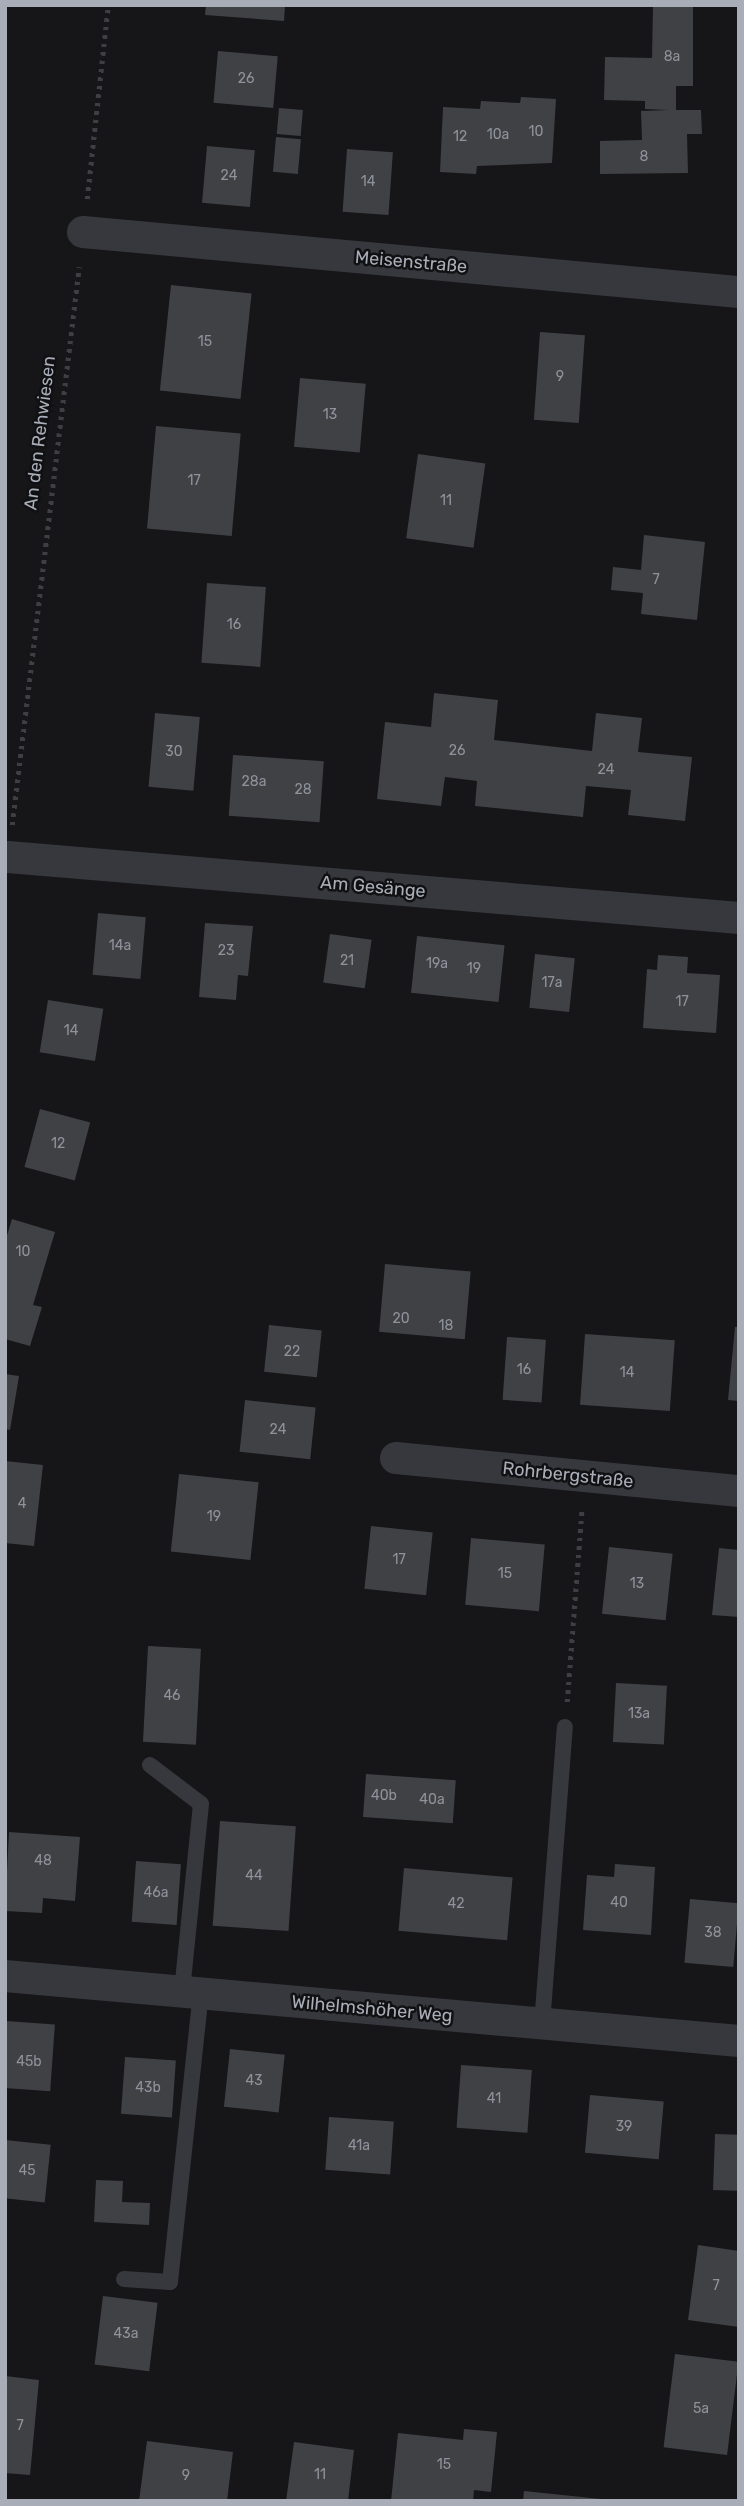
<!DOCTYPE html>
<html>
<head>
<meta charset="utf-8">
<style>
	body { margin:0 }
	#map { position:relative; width:744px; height:2506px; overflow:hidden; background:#161618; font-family:Rubik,sans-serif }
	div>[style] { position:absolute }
	.building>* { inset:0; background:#404145; transform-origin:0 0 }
	.path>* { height:4.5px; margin-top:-2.25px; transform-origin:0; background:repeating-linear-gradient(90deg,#3d3f44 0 3.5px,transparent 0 8.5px) }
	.lane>* { height:16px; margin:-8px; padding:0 8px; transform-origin:8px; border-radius:8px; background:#37383d }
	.street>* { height:32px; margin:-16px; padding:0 16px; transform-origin:16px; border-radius:16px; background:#37383d }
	span { translate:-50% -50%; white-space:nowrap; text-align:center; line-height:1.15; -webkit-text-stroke:5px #111113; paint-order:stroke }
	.number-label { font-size:14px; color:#8e929b }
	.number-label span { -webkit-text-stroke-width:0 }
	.street-label { font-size:18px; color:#a8adb8 }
	.frame { position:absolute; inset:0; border:7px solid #a8adb8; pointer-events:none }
</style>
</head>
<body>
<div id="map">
	<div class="building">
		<div style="clip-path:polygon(206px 5px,285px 5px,284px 21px,205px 15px)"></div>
		<div style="clip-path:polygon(653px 5px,693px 5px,693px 86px,676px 86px,676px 110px,701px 110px,702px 134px,687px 134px,688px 173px,600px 174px,600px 141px,642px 140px,641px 111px,669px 110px,645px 109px,645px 101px,604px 100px,605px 57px,652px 58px)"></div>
		<div style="left:218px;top:51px;width:60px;height:52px;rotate:5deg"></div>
		<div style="clip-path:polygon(521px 97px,556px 99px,552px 163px,477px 166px,476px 174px,440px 172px,443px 107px,480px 109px,481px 101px,520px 103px)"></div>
		<div style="left:279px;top:108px;width:24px;height:26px;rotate:5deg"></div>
		<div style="left:276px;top:137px;width:25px;height:35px;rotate:5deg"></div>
		<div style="left:207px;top:146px;width:48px;height:57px;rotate:5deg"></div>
		<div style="left:347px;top:149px;width:46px;height:63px;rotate:4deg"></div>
		<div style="left:171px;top:285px;width:81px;height:106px;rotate:6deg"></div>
		<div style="left:540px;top:332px;width:45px;height:88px;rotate:4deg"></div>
		<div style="left:300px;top:378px;width:66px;height:69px;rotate:5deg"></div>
		<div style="left:156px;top:426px;width:85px;height:103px;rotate:5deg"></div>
		<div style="left:418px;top:454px;width:68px;height:85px;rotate:8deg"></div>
		<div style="clip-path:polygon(644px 535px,705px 542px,697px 620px,641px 614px,643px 593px,611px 590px,613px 567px,641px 570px)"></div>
		<div style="left:207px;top:583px;width:59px;height:80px;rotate:4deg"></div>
		<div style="clip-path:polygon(434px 693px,498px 700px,494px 740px,592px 751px,596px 713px,642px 718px,638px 752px,692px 757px,685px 821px,628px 815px,631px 790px,586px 786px,583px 817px,475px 806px,477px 781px,445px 777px,441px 806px,377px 799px,385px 722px,431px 727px)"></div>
		<div style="left:155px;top:713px;width:45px;height:74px;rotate:5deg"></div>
		<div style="left:233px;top:755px;width:91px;height:61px;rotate:4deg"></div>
		<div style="left:98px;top:913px;width:48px;height:62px;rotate:5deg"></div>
		<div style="clip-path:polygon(205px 923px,253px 926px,248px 976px,238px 975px,236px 1000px,199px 997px)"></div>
		<div style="left:330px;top:934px;width:42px;height:49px;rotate:8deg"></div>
		<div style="left:417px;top:936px;width:88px;height:57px;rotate:6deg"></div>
		<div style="left:535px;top:954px;width:40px;height:54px;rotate:6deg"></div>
		<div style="clip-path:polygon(658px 955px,688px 957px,687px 973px,720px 975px,716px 1033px,643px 1028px,647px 969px,657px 970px)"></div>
		<div style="left:48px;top:1000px;width:56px;height:53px;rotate:9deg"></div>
		<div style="left:40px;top:1109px;width:52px;height:60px;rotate:15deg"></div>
		<div style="clip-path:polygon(12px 1219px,55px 1232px,33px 1305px,42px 1307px,30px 1346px,5px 1339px,5px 1242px)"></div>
		<div style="left:385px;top:1264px;width:86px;height:68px;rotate:5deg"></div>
		<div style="left:269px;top:1325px;width:53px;height:47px;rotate:6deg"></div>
		<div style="clip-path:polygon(735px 1327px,739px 1327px,739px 1401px,728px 1400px)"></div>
		<div style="left:585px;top:1334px;width:90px;height:71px;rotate:4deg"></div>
		<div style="left:507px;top:1337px;width:39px;height:63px;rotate:4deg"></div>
		<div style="clip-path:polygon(5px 1374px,19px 1376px,10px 1430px,5px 1429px)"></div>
		<div style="left:245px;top:1400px;width:71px;height:52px;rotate:6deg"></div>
		<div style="clip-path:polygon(5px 1461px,43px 1465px,34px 1546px,5px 1543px)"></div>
		<div style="left:179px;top:1474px;width:80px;height:78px;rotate:6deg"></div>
		<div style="left:371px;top:1526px;width:62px;height:63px;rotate:6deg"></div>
		<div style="left:471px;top:1538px;width:74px;height:67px;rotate:5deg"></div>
		<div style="left:609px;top:1547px;width:64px;height:67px;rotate:6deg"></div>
		<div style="clip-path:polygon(719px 1548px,739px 1550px,739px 1617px,712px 1615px)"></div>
		<div style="left:148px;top:1646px;width:53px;height:96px;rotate:3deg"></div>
		<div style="left:616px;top:1683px;width:51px;height:59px;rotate:3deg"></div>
		<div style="left:366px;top:1774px;width:90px;height:43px;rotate:4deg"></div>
		<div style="left:220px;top:1821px;width:76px;height:105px;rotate:4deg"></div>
		<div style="clip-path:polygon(9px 1832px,80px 1837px,75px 1901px,43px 1898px,42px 1913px,5px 1911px)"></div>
		<div style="left:136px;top:1861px;width:45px;height:61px;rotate:4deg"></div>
		<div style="clip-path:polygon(615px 1864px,655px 1867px,651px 1935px,583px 1930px,587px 1875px,614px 1877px)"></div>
		<div style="left:404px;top:1868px;width:109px;height:63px;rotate:5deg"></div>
		<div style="left:690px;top:1899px;width:49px;height:64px;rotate:5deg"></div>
		<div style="left:6px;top:2021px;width:49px;height:67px;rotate:4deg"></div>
		<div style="left:230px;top:2049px;width:55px;height:58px;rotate:6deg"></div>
		<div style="left:125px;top:2057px;width:51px;height:57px;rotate:4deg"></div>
		<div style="left:461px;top:2065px;width:71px;height:63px;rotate:4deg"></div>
		<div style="left:590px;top:2095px;width:74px;height:58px;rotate:5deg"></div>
		<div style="left:329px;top:2117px;width:65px;height:53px;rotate:4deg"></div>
		<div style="left:715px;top:2134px;width:24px;height:56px;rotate:2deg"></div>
		<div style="left:5px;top:2140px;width:46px;height:58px;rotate:6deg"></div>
		<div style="clip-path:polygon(96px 2180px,123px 2181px,122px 2202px,150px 2203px,149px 2225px,94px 2222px)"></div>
		<div style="clip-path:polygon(698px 2245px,739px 2251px,739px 2327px,688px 2320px)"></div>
		<div style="left:103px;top:2296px;width:55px;height:69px;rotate:7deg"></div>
		<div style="left:675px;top:2354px;width:64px;height:94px;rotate:7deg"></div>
		<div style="clip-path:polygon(5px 2376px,39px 2380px,30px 2475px,5px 2473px)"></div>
		<div style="clip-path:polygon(464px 2429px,497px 2432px,491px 2492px,474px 2490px,473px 2501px,391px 2501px,398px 2433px,463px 2440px)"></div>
		<div style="clip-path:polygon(147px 2441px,233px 2452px,227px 2501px,139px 2501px)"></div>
		<div style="clip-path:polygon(294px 2442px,354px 2450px,348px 2501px,286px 2501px)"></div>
		<div style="clip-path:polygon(524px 2491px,601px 2499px,601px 2501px,523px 2501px)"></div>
	</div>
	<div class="path">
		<div style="left:87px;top:199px;width:195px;rotate:-83.8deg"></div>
		<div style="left:12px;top:825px;width:562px;rotate:-83.15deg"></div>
		<div style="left:567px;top:1702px;width:194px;rotate:-85.6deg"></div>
	</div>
	<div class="lane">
		<div style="left:150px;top:1765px;width:64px;rotate:37.4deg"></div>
		<div style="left:201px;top:1804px;width:189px;rotate:95.8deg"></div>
		<div style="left:542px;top:2024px;width:298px;rotate:-85.6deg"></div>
		<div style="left:124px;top:2279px;width:46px;rotate:3.7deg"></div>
		<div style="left:170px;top:2282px;width:290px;rotate:-83.9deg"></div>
	</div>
	<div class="street">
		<div style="left:83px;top:232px;width:659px;rotate:5.23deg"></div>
		<div style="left:8px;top:857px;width:734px;rotate:4.77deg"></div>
		<div style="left:396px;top:1458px;width:345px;rotate:5.5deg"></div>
		<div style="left:5px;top:1976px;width:737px;rotate:5.06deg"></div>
	</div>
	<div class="number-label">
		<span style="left:672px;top:57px">8a</span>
		<span style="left:246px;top:79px">26</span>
		<span style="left:536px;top:132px">10</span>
		<span style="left:498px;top:135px">10a</span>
		<span style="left:460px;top:137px">12</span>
		<span style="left:644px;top:157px">8</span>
		<span style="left:229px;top:176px">24</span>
		<span style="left:368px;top:182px">14</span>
		<span style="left:205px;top:342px">15</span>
		<span style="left:560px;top:377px">9</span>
		<span style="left:330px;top:415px">13</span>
		<span style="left:194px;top:481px">17</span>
		<span style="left:446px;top:501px">11</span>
		<span style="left:656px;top:580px">7</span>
		<span style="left:234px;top:625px">16</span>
		<span style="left:457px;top:751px">26</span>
		<span style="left:174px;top:752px">30</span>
		<span style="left:606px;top:770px">24</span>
		<span style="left:254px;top:782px">28a</span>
		<span style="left:303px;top:790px">28</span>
		<span style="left:120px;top:946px">14a</span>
		<span style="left:226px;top:951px">23</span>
		<span style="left:347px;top:961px">21</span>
		<span style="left:437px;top:964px">19a</span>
		<span style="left:474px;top:969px">19</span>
		<span style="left:552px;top:983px">17a</span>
		<span style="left:682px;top:1002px">17</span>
		<span style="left:71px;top:1031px">14</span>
		<span style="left:58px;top:1144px">12</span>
		<span style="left:23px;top:1252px">10</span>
		<span style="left:401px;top:1319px">20</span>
		<span style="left:446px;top:1326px">18</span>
		<span style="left:292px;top:1352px">22</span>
		<span style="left:524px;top:1370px">16</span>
		<span style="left:627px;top:1373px">14</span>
		<span style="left:278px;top:1430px">24</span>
		<span style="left:22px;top:1504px">4</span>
		<span style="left:214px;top:1517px">19</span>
		<span style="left:399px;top:1560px">17</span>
		<span style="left:505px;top:1574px">15</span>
		<span style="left:637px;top:1584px">13</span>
		<span style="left:172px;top:1696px">46</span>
		<span style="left:639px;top:1714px">13a</span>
		<span style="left:384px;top:1796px">40b</span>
		<span style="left:432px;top:1800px">40a</span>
		<span style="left:43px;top:1861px">48</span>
		<span style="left:254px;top:1876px">44</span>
		<span style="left:156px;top:1893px">46a</span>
		<span style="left:619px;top:1903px">40</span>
		<span style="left:456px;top:1904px">42</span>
		<span style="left:713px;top:1933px">38</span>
		<span style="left:29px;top:2062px">45b</span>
		<span style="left:254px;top:2081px">43</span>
		<span style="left:148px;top:2088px">43b</span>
		<span style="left:494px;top:2099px">41</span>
		<span style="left:624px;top:2127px">39</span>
		<span style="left:359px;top:2146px">41a</span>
		<span style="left:27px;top:2171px">45</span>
		<span style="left:716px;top:2286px">7</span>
		<span style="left:126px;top:2334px">43a</span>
		<span style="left:701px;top:2409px">5a</span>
		<span style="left:20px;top:2426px">7</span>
		<span style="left:444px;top:2465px">15</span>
		<span style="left:320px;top:2475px">11</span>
		<span style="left:186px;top:2476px">9</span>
	</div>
	<div class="street-label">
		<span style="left:411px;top:262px;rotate:5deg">Meisenstraße</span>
		<span style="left:40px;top:433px;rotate:-83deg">An den Rehwiesen</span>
		<span style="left:373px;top:887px;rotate:5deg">Am Gesänge</span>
		<span style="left:568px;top:1475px;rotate:6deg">Rohrbergstraße</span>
		<span style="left:372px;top:2009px;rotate:5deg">Wilhelmshöher Weg</span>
	</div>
	<div class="frame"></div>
</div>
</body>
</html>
